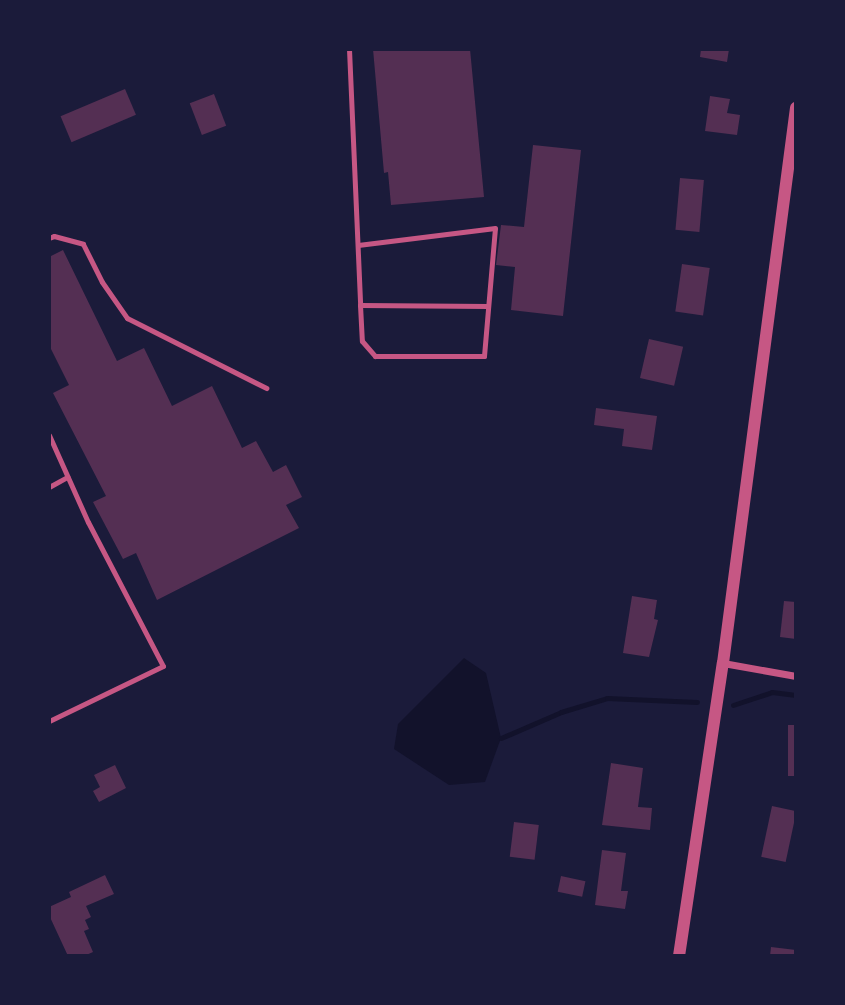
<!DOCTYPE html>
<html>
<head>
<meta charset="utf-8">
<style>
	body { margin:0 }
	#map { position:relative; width:845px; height:1005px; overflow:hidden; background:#1b1b3a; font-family:Rubik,sans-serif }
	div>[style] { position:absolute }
	.water>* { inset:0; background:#12122b }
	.stream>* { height:5px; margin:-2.5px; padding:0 2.5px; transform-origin:2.5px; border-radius:2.5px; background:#12122b }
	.building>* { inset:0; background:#542f53; transform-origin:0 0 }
	.service>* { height:5px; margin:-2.5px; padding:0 2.5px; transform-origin:2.5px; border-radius:2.5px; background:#c65784 }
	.minor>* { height:7px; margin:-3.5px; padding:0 3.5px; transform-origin:3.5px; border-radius:3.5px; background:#c65784 }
	.tertiary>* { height:12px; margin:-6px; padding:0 6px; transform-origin:6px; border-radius:6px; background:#c65784 }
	span { translate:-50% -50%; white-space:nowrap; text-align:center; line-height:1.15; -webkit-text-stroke:5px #1b1b3a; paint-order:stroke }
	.frame { position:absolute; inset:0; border:51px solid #1b1b3a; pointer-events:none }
</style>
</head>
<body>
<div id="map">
	<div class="water">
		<div style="clip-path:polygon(464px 658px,486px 673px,501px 738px,485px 782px,449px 785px,394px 749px,398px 724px)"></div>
	</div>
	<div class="stream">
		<div style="left:733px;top:705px;width:41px;rotate:-18.4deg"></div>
		<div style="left:772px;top:692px;width:24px;rotate:7deg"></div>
		<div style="left:501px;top:738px;width:65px;rotate:-23.4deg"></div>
		<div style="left:561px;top:712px;width:48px;rotate:-16.9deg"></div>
		<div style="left:607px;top:698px;width:90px;rotate:2.5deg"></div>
	</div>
	<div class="building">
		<div style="clip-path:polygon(373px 49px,470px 49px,484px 197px,391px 205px,388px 172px,384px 173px)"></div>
		<div style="clip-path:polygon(701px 49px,729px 49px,727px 62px,700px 57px)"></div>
		<div style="left:125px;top:89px;width:28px;height:70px;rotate:67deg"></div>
		<div style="left:214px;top:94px;width:34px;height:26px;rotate:69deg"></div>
		<div style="clip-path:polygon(710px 96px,730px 99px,727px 113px,740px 115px,737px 135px,705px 131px)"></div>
		<div style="clip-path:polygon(533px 145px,581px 150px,563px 316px,511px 310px,515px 267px,496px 265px,501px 225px,524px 227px)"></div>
		<div style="left:680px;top:178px;width:24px;height:52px;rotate:5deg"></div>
		<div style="clip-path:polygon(63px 250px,117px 361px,144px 348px,172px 406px,212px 386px,242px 448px,256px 441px,273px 472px,286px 465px,302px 497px,286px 505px,299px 528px,157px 600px,136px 553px,123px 559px,93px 502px,106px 496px,53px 393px,69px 385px,49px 345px,49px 257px)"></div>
		<div style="left:682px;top:264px;width:28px;height:48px;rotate:8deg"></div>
		<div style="left:649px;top:339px;width:35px;height:40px;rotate:13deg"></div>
		<div style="clip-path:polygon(596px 408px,657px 416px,652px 450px,622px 446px,624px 429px,594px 425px)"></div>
		<div style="clip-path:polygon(632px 596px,657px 600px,654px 619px,658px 620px,649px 657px,623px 653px)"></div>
		<div style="clip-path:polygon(784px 601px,796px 602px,796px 639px,780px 637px)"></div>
		<div style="left:788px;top:725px;width:8px;height:51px"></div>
		<div style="clip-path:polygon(611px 763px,643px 768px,638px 807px,652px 808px,650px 830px,602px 825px)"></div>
		<div style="clip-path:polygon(115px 765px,126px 788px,99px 802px,93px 791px,100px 787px,94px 775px)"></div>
		<div style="left:772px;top:806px;width:25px;height:52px;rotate:12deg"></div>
		<div style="left:514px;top:822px;width:25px;height:35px;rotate:7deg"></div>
		<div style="clip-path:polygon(602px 850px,626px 853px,621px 891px,628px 891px,625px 909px,595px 905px)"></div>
		<div style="clip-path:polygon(105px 875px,114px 894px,86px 906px,91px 917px,85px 920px,89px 929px,84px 931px,93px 952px,84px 956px,68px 956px,49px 915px,49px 907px,71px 897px,69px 892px)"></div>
		<div style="left:561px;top:876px;width:25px;height:16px;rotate:12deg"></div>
		<div style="clip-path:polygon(771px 947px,796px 950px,796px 956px,770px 956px)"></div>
	</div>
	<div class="service">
		<div style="left:349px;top:49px;width:256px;rotate:87.5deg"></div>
		<div style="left:360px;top:305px;width:36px;rotate:87deg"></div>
		<div style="left:362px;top:341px;width:20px;rotate:49deg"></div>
		<div style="left:375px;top:356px;width:109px"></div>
		<div style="left:484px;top:356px;width:128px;rotate:-85.1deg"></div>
		<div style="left:495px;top:228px;width:138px;rotate:172.9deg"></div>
		<div style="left:49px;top:238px;width:5px;rotate:-22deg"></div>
		<div style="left:54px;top:236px;width:30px;rotate:15deg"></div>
		<div style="left:83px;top:244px;width:42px;rotate:63.4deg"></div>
		<div style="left:102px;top:282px;width:44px;rotate:55.2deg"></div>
		<div style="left:127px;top:318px;width:156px;rotate:26.7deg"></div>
		<div style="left:360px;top:305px;width:128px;rotate:0.4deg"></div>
		<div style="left:49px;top:435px;width:95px;rotate:65.9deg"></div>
		<div style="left:88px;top:522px;width:162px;rotate:62.5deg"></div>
		<div style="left:163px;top:666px;width:127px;rotate:154.2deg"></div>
		<div style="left:49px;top:487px;width:21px;rotate:-29deg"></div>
	</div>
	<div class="minor">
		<div style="left:723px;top:663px;width:74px;rotate:10.1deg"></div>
	</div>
	<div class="tertiary">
		<div style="left:679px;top:956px;width:296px;rotate:-81.5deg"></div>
		<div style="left:723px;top:663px;width:560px;rotate:-82.51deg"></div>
	</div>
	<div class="frame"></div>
</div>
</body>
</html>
